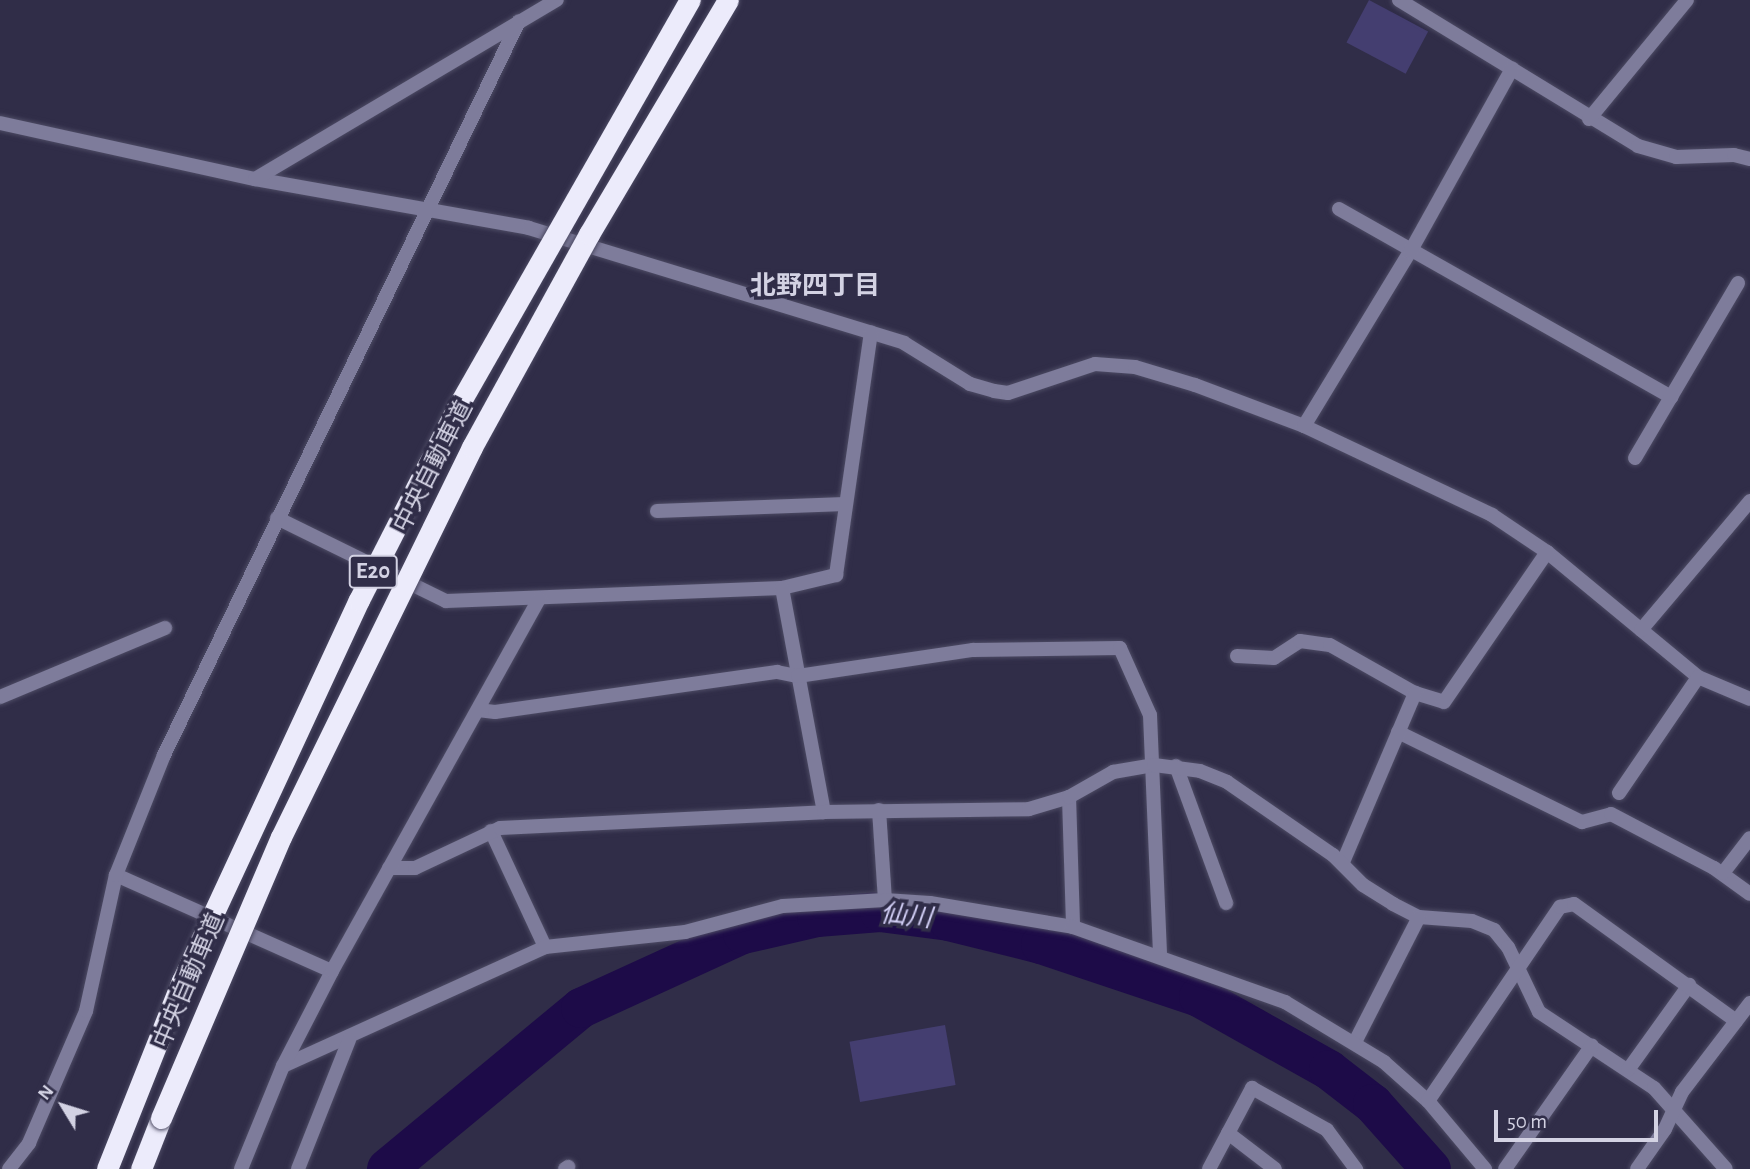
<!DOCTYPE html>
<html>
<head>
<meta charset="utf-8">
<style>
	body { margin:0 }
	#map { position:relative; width:1750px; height:1169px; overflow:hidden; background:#302d48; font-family:"Alegreya Sans","Noto Sans JP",sans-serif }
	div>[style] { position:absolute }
	.green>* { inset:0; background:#443e70; transform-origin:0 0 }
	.river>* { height:40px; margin:-20px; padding:0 20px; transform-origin:20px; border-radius:20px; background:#1d0b48 }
	.roads { filter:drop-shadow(0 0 2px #4d4b64) drop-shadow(0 0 2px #4d4b64) }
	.street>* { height:14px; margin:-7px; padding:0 7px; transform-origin:7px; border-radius:7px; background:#7e7c9b }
	.highway>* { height:21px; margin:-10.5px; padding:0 10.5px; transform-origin:10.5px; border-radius:10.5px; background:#ecebfb }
	.bridges { filter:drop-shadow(0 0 2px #4d4b64) drop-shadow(0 0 2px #4d4b64) }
	.highway-bridge>* { height:21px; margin:-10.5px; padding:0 10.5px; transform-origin:10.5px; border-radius:10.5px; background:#ecebfb }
	span { translate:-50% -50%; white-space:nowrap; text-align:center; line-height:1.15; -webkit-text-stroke:7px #302d48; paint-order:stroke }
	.shield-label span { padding:2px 5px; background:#302d48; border:2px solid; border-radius:5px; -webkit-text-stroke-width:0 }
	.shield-label { font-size:23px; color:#d3d2e3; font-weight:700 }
	.street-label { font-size:24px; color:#d3d2e3 }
	.neighbourhood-label { font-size:26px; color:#d3d2e3; font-weight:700 }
	.water-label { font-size:26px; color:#d2cff6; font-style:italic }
	.north { position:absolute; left:28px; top:1071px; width:70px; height:70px; -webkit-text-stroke:5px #302d48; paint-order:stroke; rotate:308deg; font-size:19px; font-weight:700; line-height:28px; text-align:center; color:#d3d2e3 }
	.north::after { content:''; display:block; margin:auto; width:24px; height:32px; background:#d3d2e3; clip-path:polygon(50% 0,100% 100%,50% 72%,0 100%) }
	.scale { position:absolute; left:1494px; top:1110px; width:164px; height:32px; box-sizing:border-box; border:4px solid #d3d2e3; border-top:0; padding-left:9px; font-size:21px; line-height:24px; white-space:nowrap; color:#d3d2e3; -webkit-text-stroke:5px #302d48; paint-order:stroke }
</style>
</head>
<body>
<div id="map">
	<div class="green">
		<div style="left:1369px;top:0;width:67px;height:48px;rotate:28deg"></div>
		<div style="left:945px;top:1025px;width:61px;height:97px;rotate:80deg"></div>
	</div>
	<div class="river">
		<div style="left:387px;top:1169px;width:252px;rotate:-39.7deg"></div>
		<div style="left:581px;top:1008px;width:178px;rotate:-24.6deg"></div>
		<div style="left:743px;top:934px;width:76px;rotate:-12.9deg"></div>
		<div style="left:817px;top:917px;width:63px;rotate:-4.5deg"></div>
		<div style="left:880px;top:912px;width:70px;rotate:7.4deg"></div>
		<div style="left:949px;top:921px;width:95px;rotate:14deg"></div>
		<div style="left:1041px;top:944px;width:167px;rotate:18.5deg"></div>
		<div style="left:1199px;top:997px;width:149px;rotate:29.3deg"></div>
		<div style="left:1329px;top:1070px;width:56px;rotate:37.7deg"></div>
		<div style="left:1373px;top:1104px;width:87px;rotate:48.3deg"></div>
	</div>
	<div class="roads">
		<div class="street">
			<div style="left:1399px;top:0;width:280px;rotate:31.4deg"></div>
			<div style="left:1638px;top:146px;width:40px;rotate:16deg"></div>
			<div style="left:1676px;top:157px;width:58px;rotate:-2deg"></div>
			<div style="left:1734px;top:155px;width:16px;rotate:14deg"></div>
			<div style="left:1589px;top:119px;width:154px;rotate:-50.5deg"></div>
			<div style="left:0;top:123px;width:261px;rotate:12.4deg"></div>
			<div style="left:255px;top:179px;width:278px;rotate:10.1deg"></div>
			<div style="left:529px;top:228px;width:392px;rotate:17deg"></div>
			<div style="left:904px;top:343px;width:78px;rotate:31.8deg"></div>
			<div style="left:970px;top:384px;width:25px;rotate:16deg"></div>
			<div style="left:994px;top:391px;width:14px;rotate:8deg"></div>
			<div style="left:1008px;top:393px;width:92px;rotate:-18.4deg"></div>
			<div style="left:1095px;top:364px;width:40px;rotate:4.3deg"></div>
			<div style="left:1135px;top:367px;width:63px;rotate:16.7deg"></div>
			<div style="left:1195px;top:385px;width:116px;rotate:20.6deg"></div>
			<div style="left:1304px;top:426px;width:208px;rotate:25.3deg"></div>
			<div style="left:1492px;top:515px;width:66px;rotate:33.9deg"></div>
			<div style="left:1547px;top:552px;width:196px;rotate:39.6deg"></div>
			<div style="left:1698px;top:677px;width:56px;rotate:22.9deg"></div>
			<div style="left:255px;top:179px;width:351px;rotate:-30.7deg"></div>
			<div style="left:1339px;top:209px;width:382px;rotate:29.5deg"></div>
			<div style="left:1304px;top:426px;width:204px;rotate:-58.7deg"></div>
			<div style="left:1410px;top:252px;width:210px;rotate:-60.9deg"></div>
			<div style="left:1635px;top:458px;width:203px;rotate:-59.5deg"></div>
			<div style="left:657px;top:511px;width:188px;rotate:-2.1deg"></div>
			<div style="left:277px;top:518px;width:188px;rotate:26.2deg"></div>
			<div style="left:446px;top:601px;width:336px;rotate:-2.2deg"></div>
			<div style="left:782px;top:588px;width:56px;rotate:-13.5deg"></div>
			<div style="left:836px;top:575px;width:245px;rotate:-81.8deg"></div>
			<div style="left:782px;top:588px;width:228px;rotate:79.4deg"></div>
			<div style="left:1641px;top:630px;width:169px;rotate:-49.8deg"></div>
			<div style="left:1237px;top:656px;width:37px;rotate:3deg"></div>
			<div style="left:1274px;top:658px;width:31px;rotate:-33deg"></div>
			<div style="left:1300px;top:641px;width:30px;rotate:8deg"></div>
			<div style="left:1330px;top:645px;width:98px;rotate:29.5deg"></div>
			<div style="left:1415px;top:693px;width:30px;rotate:17deg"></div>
			<div style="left:1444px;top:702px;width:182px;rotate:-55.5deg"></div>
			<div style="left:0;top:697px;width:179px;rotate:-22.7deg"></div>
			<div style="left:478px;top:710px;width:17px;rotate:7deg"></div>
			<div style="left:495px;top:712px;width:285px;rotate:-8.1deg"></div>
			<div style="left:777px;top:672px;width:21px;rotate:11deg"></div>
			<div style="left:798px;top:676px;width:177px;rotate:-8.5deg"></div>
			<div style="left:973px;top:650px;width:147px;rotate:-0.8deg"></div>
			<div style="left:1120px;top:648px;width:73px;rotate:65.9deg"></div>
			<div style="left:1150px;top:715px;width:239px;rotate:87.6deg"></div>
			<div style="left:1398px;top:732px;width:205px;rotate:26.1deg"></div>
			<div style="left:1582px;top:822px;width:30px;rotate:-15deg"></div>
			<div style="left:1611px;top:814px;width:116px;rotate:27.7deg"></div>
			<div style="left:1714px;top:868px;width:44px;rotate:35.8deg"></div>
			<div style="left:1176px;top:766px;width:146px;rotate:69.9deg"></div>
			<div style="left:1619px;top:793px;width:140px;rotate:-55.7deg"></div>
			<div style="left:1069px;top:797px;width:130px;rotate:88.2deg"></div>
			<div style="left:879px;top:810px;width:90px;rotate:86.2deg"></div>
			<div style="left:491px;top:831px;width:128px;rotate:65deg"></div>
			<div style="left:1343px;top:862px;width:184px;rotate:-66.9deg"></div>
			<div style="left:389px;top:868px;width:26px"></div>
			<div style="left:415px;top:868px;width:94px;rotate:-25.2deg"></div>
			<div style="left:500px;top:828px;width:324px;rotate:-2.8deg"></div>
			<div style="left:824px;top:812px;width:205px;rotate:-0.8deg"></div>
			<div style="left:1029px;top:809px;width:42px;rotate:-16.7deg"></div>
			<div style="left:1069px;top:797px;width:51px;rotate:-29.6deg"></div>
			<div style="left:1113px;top:772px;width:42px;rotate:-9.7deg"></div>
			<div style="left:1154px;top:765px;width:46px;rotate:7.4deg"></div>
			<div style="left:1200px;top:771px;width:29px;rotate:22deg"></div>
			<div style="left:1227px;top:782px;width:129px;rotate:34.6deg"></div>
			<div style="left:1333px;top:855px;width:42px;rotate:45deg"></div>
			<div style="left:1363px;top:885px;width:36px;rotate:32deg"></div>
			<div style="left:1393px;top:904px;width:29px;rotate:27deg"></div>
			<div style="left:1419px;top:917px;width:53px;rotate:4.3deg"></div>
			<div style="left:1472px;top:921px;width:24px;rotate:22deg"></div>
			<div style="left:1494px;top:930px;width:22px;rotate:51deg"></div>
			<div style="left:1508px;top:947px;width:72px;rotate:64.5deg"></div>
			<div style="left:1539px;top:1012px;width:138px;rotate:33.5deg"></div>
			<div style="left:1654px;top:1088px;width:108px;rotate:48.4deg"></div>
			<div style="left:1723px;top:873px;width:44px;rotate:-52.4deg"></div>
			<div style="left:116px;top:875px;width:236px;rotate:24deg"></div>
			<div style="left:1355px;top:1042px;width:140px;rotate:-62.9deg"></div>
			<div style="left:283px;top:1066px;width:288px;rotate:-24.4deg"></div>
			<div style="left:545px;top:947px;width:141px;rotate:-6.1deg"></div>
			<div style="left:685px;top:932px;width:101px;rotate:-14.9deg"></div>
			<div style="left:783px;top:906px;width:102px;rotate:-3.4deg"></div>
			<div style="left:885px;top:900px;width:45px;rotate:3.8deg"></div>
			<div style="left:930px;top:903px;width:145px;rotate:9.5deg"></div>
			<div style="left:1073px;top:927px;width:225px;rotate:19.5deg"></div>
			<div style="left:1285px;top:1002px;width:116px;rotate:31.2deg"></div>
			<div style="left:1384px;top:1062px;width:59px;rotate:41.6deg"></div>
			<div style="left:1428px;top:1101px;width:89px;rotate:50deg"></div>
			<div style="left:1628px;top:1070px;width:105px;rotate:-54.3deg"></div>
			<div style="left:1428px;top:1101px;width:235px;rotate:-55.8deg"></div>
			<div style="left:1560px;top:907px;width:14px;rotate:-12deg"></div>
			<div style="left:1574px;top:904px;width:200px;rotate:35.8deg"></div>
			<div style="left:1228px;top:1133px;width:59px;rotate:37.5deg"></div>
			<div style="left:9px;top:1169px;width:33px;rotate:-52deg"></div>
			<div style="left:29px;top:1143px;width:144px;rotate:-66.6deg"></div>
			<div style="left:86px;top:1011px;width:139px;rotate:-77.6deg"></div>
			<div style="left:116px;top:875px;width:129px;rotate:-68.2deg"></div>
			<div style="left:164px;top:755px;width:815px;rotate:-64.19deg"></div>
			<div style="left:241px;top:1169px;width:111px;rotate:-67.8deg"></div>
			<div style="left:283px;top:1066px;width:107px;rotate:-62.7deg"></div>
			<div style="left:332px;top:971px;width:426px;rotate:-60.9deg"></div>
			<div style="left:298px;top:1169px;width:139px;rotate:-68.4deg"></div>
			<div style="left:565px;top:1169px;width:4px;rotate:-34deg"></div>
			<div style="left:1209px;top:1169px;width:92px;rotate:-62deg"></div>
			<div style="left:1252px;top:1088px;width:86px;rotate:29.2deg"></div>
			<div style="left:1327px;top:1130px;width:49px;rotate:53.4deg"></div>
			<div style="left:1505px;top:1169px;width:151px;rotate:-54.9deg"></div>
			<div style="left:1637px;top:1169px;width:49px;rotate:-55deg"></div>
			<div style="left:1665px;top:1129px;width:41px;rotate:-65.3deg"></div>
			<div style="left:1682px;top:1092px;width:112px;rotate:-52.6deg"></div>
		</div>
		<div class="highway">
			<div style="left:141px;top:1169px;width:55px;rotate:-68.6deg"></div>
		</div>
	</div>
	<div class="bridges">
		<div class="highway-bridge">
			<div style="left:161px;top:1118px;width:306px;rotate:-66.9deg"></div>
			<div style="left:281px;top:837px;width:434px;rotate:-63.9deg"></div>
			<div style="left:472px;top:447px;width:243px;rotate:-61.2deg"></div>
			<div style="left:589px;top:234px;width:272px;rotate:-59.3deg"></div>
			<div style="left:107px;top:1169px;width:202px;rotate:-68.3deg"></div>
			<div style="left:182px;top:981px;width:420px;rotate:-65.1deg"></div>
			<div style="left:359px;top:600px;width:216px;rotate:-63deg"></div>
			<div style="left:457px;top:408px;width:470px;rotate:-60.3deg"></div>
		</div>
	</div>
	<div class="shield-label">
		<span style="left:373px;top:572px">E20</span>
	</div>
	<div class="street-label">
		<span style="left:434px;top:467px;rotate:-63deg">中央自動車道</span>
		<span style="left:190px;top:981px;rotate:-67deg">中央自動車道</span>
	</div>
	<div class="neighbourhood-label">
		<span style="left:815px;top:287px">北野四丁目</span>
	</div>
	<div class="water-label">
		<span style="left:906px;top:917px;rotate:6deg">仙川</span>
	</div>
	<div class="north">N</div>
	<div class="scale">50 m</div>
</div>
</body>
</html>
